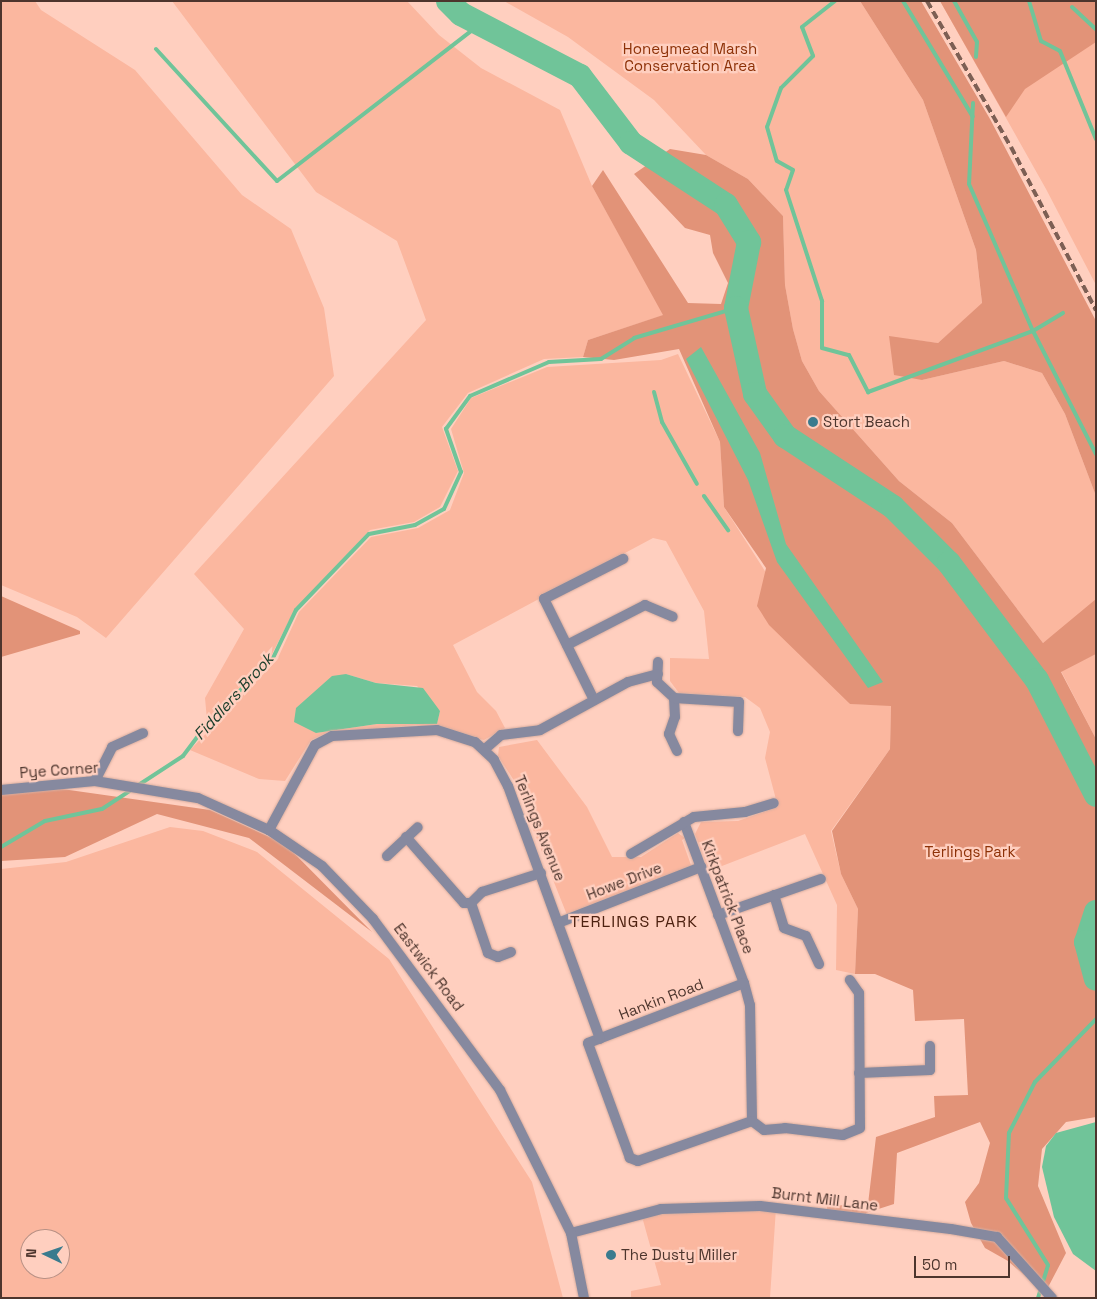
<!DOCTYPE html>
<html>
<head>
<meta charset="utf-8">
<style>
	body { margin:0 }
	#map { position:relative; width:1097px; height:1299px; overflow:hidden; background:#ffcfbf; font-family:"Space Grotesk",sans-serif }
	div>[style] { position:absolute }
	.green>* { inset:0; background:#fbb79f }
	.forest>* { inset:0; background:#e29378 }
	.water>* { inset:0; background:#70c499 }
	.stream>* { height:4px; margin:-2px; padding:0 2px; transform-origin:2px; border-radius:2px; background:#70c499 }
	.river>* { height:24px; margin:-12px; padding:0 12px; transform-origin:12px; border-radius:12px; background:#70c499 }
	.roads { filter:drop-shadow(0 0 1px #d8ad9f) drop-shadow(0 0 1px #d8ad9f) }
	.minor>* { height:10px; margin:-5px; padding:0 5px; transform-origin:5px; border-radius:5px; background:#86899f }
	.tertiary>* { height:10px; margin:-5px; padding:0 5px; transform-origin:5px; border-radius:5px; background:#86899f }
	.rail>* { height:4px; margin-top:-2px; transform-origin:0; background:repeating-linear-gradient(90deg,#7d5f54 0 8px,transparent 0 12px) }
	.dots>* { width:14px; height:14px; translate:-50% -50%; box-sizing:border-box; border:2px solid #ffcfbf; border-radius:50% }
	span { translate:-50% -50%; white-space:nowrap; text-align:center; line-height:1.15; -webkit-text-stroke:4.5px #ffcfbf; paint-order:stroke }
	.park-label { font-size:15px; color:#8d3107 }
	.poi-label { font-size:15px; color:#4d352d }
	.left { translate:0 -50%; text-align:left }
	.street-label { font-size:15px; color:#4d352d }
	.water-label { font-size:16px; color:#183c2a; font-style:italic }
	.neighbourhood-label { font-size:16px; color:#4d200f; letter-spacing:1px }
	.frame { position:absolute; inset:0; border:2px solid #4d352d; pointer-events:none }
	.north { position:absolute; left:20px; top:1229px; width:50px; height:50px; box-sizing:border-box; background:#ffcfbf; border:1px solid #b89185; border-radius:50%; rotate:273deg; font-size:14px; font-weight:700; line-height:20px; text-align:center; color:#4d352d }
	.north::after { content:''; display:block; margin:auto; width:18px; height:22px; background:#3a7b8e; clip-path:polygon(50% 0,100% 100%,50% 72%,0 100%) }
	.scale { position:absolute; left:914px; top:1256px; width:96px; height:22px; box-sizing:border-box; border:2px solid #4d352d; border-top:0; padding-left:6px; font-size:15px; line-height:18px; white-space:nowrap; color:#4d352d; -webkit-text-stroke:4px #ffcfbf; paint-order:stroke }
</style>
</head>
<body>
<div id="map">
	<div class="green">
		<div style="clip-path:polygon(1px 1px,35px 1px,41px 10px,135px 70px,242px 195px,291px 229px,324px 308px,334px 376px,106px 638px,77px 617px,1px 585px)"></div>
		<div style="clip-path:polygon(172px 1px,407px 1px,439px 35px,481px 68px,560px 110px,592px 186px,664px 315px,588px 340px,583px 357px,544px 359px,468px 393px,442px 427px,458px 471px,440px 507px,414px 522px,370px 530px,295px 609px,271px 656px,207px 720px,205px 698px,244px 629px,194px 574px,426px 320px,397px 241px,316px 192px)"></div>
		<div style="clip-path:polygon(504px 1px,860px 1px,923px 100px,976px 250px,982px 304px,938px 343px,890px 337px,922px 380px,1004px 361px,1042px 373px,1065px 414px,1096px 496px,1096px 599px,1092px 606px,1043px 643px,952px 523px,899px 481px,819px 391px,802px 361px,793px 329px,785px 285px,783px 216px,748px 179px,706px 155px,654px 100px,568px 37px)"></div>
		<div style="clip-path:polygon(940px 1px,1096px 1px,1096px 285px,1046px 189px)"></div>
		<div style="clip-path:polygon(evenodd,678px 354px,720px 442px,724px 507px,850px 704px,891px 705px,890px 749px,831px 831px,841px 874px,858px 909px,855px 974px,836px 970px,837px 905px,805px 834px,709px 871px,695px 834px,701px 822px,738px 821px,778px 807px,765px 758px,770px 732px,760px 708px,745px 697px,679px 693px,670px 681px,670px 658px,709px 659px,704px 611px,666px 541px,653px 538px,453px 645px,477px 692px,496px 711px,505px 728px,484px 740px,416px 725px,328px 732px,311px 740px,285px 781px,259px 779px,190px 750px,277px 660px,299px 612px,371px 537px,418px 528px,450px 510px,464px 473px,451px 429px,471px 398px,547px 367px,661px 360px,678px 354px,346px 674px,376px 683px,417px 686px,440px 711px,437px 723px,377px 724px,316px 733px,346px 674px)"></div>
		<div style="clip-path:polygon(1096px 654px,1096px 739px,1061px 671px)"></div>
		<div style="clip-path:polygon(537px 740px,587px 807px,612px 857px,641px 857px,678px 833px,685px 838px,682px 840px,692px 868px,567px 915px,513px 779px,498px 756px,499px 747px)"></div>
		<div style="clip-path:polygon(evenodd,170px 827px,203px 831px,257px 852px,389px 959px,532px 1182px,563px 1298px,1px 1298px,1px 869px,66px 862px,170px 827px,30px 1239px,60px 1239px,60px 1269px,30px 1269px,30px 1239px)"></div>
		<div style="clip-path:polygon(776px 1208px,770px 1298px,631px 1298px,631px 1291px,661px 1285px,641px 1213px)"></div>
	</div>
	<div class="forest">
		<div style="clip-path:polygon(860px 1px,921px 1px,990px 119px,1096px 321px,1096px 496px,1065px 414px,1042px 373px,1004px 361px,922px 380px,894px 375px,889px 336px,938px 343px,982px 303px,976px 250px,923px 100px)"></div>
		<div style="clip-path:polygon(940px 1px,1096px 1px,1096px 42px,1025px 89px,1006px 117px)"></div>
		<div style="clip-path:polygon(670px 149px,706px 155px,748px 179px,783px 216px,785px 285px,793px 329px,802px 361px,819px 391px,899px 481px,952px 523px,1043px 643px,1096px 599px,1096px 654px,1061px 672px,1096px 739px,1096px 1117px,1066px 1122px,1042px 1149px,1038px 1186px,1066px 1253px,1045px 1293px,1008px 1261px,985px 1248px,971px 1223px,965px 1202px,979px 1183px,990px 1143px,980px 1122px,897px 1153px,894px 1204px,866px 1213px,864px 1223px,827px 1217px,827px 1206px,868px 1204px,876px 1137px,935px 1117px,934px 1096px,968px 1095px,964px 1019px,915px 1021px,913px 990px,875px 974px,855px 974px,858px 909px,841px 874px,832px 831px,890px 749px,891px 706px,850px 704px,769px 625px,757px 606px,766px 568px,724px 507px,720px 442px,679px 349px,614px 360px,583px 357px,588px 340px,663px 315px,592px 186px,603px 170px,688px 303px,721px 304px,728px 283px,713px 253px,710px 235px,685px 228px,634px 174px)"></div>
		<div style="clip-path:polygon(1px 596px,80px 631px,80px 634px,1px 657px)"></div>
		<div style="clip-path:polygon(34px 785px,210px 810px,285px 844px,372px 932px,249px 838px,157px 814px,65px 857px,1px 861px,1px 792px)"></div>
	</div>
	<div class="water">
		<div style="clip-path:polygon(701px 347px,760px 453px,786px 544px,883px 682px,868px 688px,777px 562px,748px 480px,686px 359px)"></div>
		<div style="clip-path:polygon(346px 674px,376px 683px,423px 688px,440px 711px,437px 724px,377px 724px,316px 733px,294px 722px,296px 708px,332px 676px)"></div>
		<div style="clip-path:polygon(1096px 1122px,1096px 1271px,1073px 1254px,1054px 1217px,1042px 1167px,1046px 1146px,1056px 1133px)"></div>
	</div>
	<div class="stream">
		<div style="left:835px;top:1px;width:42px;rotate:141.8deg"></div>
		<div style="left:802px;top:27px;width:31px;rotate:69deg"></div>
		<div style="left:813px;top:56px;width:45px;rotate:135deg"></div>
		<div style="left:781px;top:88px;width:41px;rotate:109.7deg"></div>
		<div style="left:767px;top:127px;width:35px;rotate:74deg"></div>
		<div style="left:777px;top:161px;width:18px;rotate:29deg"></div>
		<div style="left:793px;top:170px;width:21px;rotate:109deg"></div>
		<div style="left:786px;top:190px;width:117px;rotate:72deg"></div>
		<div style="left:822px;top:301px;width:47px;rotate:90deg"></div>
		<div style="left:822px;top:348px;width:28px;rotate:15deg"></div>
		<div style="left:849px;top:355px;width:42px;rotate:62.8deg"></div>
		<div style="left:868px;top:392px;width:176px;rotate:-20.3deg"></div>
		<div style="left:1033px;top:331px;width:35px;rotate:-31deg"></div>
		<div style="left:903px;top:1px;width:135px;rotate:58.9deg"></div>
		<div style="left:954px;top:1px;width:47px;rotate:60.7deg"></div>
		<div style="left:977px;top:42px;width:15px;rotate:94deg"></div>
		<div style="left:1029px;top:1px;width:42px;rotate:73.3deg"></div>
		<div style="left:1041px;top:41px;width:21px;rotate:28deg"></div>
		<div style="left:1060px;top:51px;width:95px;rotate:67.8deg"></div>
		<div style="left:1072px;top:7px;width:33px;rotate:43deg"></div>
		<div style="left:156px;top:49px;width:179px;rotate:47.5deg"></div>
		<div style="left:277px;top:181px;width:257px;rotate:-37.7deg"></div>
		<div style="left:973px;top:103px;width:81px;rotate:92.8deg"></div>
		<div style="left:969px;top:184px;width:160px;rotate:66.5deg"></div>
		<div style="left:1033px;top:331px;width:138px;rotate:62.9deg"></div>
		<div style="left:654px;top:392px;width:31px;rotate:75deg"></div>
		<div style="left:662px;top:422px;width:71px;rotate:60.6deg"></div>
		<div style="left:704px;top:496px;width:42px;rotate:54.8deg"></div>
		<div style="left:137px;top:786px;width:55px;rotate:-33.1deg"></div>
		<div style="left:183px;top:756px;width:45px;rotate:-53.1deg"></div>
		<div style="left:210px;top:720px;width:88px;rotate:-44.5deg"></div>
		<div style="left:273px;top:658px;width:53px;rotate:-64.4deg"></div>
		<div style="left:296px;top:610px;width:105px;rotate:-46.2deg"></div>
		<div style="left:369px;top:534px;width:47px;rotate:-11.1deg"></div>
		<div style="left:415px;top:525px;width:33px;rotate:-29deg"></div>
		<div style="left:444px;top:509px;width:41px;rotate:-65.3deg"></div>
		<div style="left:461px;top:472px;width:46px;rotate:-109.2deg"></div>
		<div style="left:446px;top:429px;width:41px;rotate:-54deg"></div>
		<div style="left:470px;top:396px;width:86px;rotate:-23.3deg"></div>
		<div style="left:549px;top:362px;width:52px;rotate:-3.3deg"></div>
		<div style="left:601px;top:359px;width:39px;rotate:-32deg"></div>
		<div style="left:634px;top:338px;width:106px;rotate:-16.4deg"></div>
		<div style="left:1px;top:847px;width:51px;rotate:-30.6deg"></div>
		<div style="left:45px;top:821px;width:58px;rotate:-11.9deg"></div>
		<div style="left:102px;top:809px;width:35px;rotate:-33deg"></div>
		<div style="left:1038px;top:1298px;width:34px;rotate:-73deg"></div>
		<div style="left:1048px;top:1265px;width:79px;rotate:-122.1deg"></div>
		<div style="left:1006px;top:1198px;width:65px;rotate:-87.4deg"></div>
		<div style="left:1009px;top:1133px;width:57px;rotate:-63deg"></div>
		<div style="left:1035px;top:1082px;width:88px;rotate:-45.9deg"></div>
	</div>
	<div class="river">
		<div style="left:448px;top:1px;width:18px;rotate:45deg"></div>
		<div style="left:461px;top:14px;width:134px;rotate:27.5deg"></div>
		<div style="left:580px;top:76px;width:84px;rotate:52.7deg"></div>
		<div style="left:631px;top:143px;width:113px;rotate:33.1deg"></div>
		<div style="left:726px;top:205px;width:44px;rotate:58.1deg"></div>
		<div style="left:749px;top:242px;width:67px;rotate:101.1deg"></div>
		<div style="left:736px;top:308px;width:88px;rotate:77.5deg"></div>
		<div style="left:755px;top:394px;width:52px;rotate:54.5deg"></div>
		<div style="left:785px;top:436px;width:129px;rotate:33.3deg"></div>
		<div style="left:893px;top:507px;width:79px;rotate:45deg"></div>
		<div style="left:949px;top:563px;width:146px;rotate:53.1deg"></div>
		<div style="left:1037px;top:680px;width:129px;rotate:62.8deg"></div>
		<div style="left:1096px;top:912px;width:32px;rotate:108deg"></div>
		<div style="left:1086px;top:942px;width:38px;rotate:75deg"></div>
	</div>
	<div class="roads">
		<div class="minor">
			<div style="left:567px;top:645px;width:88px;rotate:-27.1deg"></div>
			<div style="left:645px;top:605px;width:30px;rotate:23deg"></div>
			<div style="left:658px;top:662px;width:20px;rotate:93deg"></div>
			<div style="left:657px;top:682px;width:23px;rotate:43deg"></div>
			<div style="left:594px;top:700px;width:113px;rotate:-116.3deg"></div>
			<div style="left:544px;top:599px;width:89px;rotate:-26.9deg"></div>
			<div style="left:485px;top:749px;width:21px;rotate:-41deg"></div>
			<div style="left:501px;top:735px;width:39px;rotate:-7deg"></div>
			<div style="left:540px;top:730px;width:100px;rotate:-28.6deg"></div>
			<div style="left:628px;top:682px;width:31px;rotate:-15deg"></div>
			<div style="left:677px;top:751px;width:19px;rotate:-115deg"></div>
			<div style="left:669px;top:734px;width:18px;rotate:-71deg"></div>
			<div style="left:675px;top:717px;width:19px;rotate:-93deg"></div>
			<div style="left:674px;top:698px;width:65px;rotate:3.5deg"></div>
			<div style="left:739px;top:702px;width:29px;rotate:92deg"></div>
			<div style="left:95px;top:781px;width:38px;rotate:-63deg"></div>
			<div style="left:112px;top:747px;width:34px;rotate:-24deg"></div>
			<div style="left:684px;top:822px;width:172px;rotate:69.6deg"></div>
			<div style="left:744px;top:983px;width:23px;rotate:75deg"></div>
			<div style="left:750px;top:1005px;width:116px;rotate:89deg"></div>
			<div style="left:752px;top:1121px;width:121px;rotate:160.7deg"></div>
			<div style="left:638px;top:1161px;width:9px;rotate:-159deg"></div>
			<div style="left:630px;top:1158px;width:122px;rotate:-110.1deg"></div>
			<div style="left:588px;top:1043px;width:167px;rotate:-21deg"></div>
			<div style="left:269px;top:830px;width:97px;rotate:-61.6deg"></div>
			<div style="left:315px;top:745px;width:19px;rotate:-28deg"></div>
			<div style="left:332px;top:736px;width:105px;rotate:-3.3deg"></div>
			<div style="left:437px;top:730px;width:40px;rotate:18deg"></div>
			<div style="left:475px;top:742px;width:26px;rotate:43deg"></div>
			<div style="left:494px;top:760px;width:30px;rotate:62deg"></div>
			<div style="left:508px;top:786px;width:269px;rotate:70deg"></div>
			<div style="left:406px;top:837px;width:88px;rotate:48.7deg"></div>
			<div style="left:464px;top:903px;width:7px"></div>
			<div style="left:631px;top:854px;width:73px;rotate:-30.4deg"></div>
			<div style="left:694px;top:817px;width:51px;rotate:-5.6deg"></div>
			<div style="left:745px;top:812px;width:30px;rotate:-17deg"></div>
			<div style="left:387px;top:856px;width:42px;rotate:-43.1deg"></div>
			<div style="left:774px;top:895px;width:34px;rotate:73deg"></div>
			<div style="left:784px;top:928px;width:23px;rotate:20deg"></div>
			<div style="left:806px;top:936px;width:31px;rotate:65deg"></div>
			<div style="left:718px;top:915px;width:109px;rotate:-19.3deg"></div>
			<div style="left:558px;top:923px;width:154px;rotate:-21.4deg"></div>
			<div style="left:511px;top:952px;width:14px;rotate:159deg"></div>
			<div style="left:498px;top:957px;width:11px;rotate:-158deg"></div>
			<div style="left:488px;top:953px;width:53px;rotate:-108.8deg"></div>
			<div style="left:471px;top:903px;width:16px;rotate:-45deg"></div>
			<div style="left:482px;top:892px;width:62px;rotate:-17.9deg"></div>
			<div style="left:859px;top:1073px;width:71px;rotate:-2.4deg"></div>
			<div style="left:930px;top:1070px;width:24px;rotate:-90deg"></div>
			<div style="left:752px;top:1121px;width:15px;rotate:37deg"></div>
			<div style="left:764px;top:1130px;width:21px;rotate:-5deg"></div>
			<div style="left:785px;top:1128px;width:58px;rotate:6.9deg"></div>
			<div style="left:843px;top:1135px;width:18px;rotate:-22deg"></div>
			<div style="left:860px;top:1128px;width:135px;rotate:-90.4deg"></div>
			<div style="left:859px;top:993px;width:16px;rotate:-125deg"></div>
			<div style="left:571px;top:1233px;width:93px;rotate:-14.9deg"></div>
			<div style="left:661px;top:1209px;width:99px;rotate:-1.7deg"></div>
			<div style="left:760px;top:1206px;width:192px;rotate:6.9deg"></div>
			<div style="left:951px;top:1229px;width:47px;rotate:9.9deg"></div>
			<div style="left:997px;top:1237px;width:82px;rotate:48deg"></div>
		</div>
		<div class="tertiary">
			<div style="left:1px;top:790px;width:94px;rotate:-5.5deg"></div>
			<div style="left:95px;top:781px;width:104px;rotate:9.4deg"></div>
			<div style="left:198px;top:798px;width:78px;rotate:24.3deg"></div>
			<div style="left:269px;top:830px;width:64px;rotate:34.2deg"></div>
			<div style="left:322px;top:866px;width:74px;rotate:46.1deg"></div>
			<div style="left:373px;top:919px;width:213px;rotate:53.4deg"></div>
			<div style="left:500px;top:1090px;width:160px;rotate:63.6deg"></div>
			<div style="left:571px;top:1233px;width:66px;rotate:78.7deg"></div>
		</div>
	</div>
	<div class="rail">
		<div style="left:927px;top:1px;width:168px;rotate:60.1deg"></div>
		<div style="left:1011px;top:147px;width:184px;rotate:62.5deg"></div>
	</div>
	<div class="dots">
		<div style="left:813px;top:422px;background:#3a7b8e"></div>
		<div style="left:611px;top:1255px;background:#3a7b8e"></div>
	</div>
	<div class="park-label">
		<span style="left:690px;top:57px">Honeymead Marsh<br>Conservation Area</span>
		<span style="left:970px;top:852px">Terlings Park</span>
	</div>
	<div class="poi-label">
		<span class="left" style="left:823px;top:422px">Stort Beach</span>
		<span class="left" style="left:621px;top:1255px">The Dusty Miller</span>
	</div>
	<div class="street-label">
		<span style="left:59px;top:770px;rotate:-4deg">Pye Corner</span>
		<span style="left:540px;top:828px;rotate:68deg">Terlings Avenue</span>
		<span style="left:624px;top:881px;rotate:-21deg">Howe Drive</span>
		<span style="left:728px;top:897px;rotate:69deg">Kirkpatrick Place</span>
		<span style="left:429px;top:967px;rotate:53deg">Eastwick Road</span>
		<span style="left:661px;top:999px;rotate:-21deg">Hankin Road</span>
		<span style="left:825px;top:1199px;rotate:7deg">Burnt Mill Lane</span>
	</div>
	<div class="water-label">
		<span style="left:234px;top:697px;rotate:-48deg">Fiddlers Brook</span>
	</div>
	<div class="neighbourhood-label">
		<span style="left:634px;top:922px">TERLINGS PARK</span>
	</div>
	<div class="frame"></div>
	<div class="north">N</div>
	<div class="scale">50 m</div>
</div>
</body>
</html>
